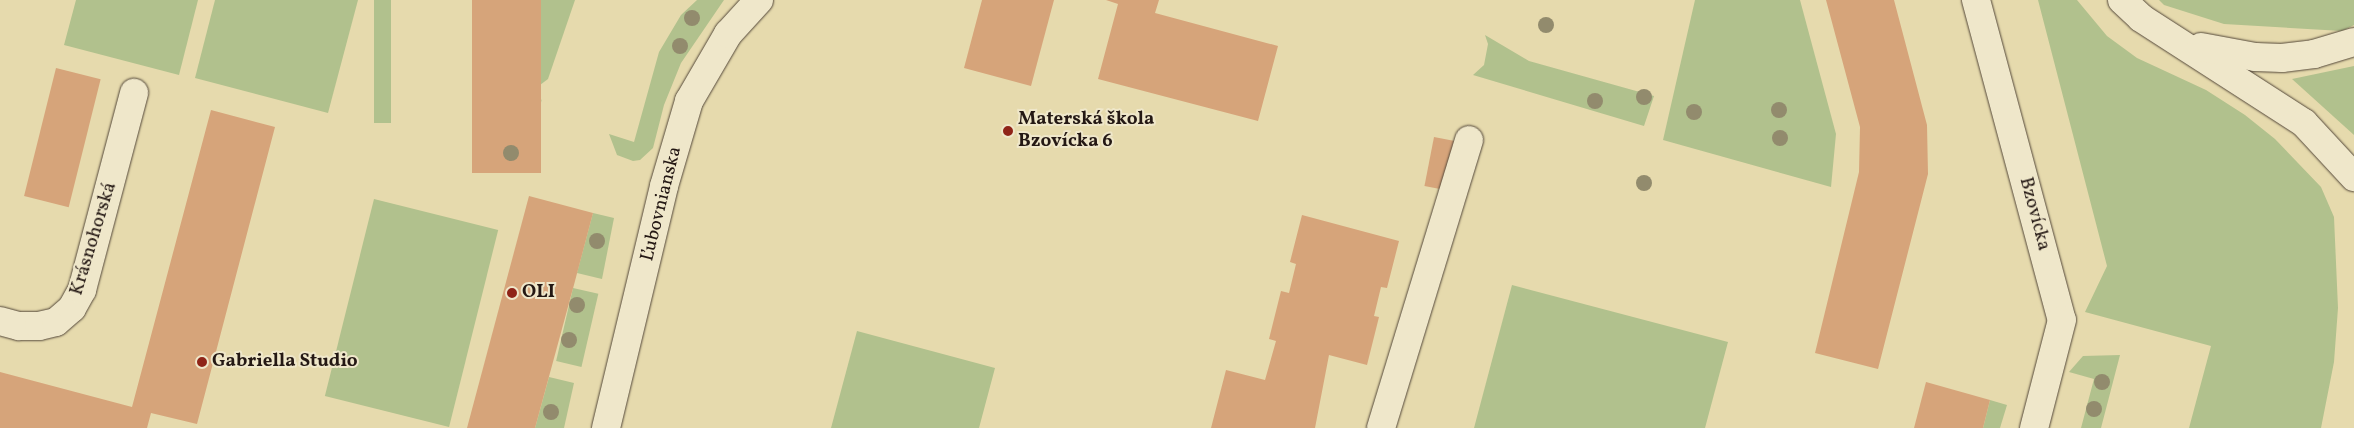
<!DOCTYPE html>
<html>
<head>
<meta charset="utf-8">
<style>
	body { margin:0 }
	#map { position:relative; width:2354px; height:428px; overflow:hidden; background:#e6daad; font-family:Vollkorn,serif }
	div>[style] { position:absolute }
	.green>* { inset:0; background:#b1c18d; transform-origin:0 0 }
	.building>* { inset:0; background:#d6a47a; transform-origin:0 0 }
	.roads { filter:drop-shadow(0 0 1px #54483a) drop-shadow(0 0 1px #54483a) }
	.minor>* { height:28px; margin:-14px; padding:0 14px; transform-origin:14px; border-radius:14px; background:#efe7ca }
	.tertiary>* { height:28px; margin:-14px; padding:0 14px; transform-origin:14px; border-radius:14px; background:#efe7ca }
	.trees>* { width:16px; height:16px; margin:-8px; border-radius:50%; background:#928b6d }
	.dots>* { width:14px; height:14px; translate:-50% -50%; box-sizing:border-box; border:2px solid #efe7ca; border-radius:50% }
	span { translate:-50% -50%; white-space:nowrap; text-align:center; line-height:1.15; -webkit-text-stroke:4px #efe7ca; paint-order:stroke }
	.poi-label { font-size:19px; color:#241814; font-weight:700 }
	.left { translate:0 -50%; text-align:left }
	.street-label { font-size:19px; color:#241814 }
</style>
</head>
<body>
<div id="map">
	<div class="green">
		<div style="clip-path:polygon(76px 0,198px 0,179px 75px,64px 45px)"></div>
		<div style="clip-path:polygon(215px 0,358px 0,328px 113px,195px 78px)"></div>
		<div style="left:374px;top:0;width:17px;height:123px"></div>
		<div style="clip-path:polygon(541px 0,575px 0,548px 79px,540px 85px,520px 82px)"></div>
		<div style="clip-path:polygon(697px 0,724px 0,681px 63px,664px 105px,653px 148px,640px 160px,633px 161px,617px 155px,609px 134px,634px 142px,659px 52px,681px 15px)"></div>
		<div style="clip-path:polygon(1695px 0,1800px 0,1836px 134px,1831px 187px,1663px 140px)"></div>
		<div style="clip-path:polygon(2038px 0,2077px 0,2107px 36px,2137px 58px,2206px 90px,2245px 115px,2275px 139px,2321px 187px,2334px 217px,2338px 308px,2334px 362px,2321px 428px,2189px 428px,2211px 346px,2085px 312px,2107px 266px)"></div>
		<div style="clip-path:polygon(2159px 0,2354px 0,2354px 25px,2342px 31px,2224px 24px,2164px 5px)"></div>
		<div style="clip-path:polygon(1485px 35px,1529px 61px,1654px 96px,1644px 126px,1473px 75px,1484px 65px,1488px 44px)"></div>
		<div style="clip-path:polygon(2354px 66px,2354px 135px,2292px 79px)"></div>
		<div style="left:517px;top:95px;width:25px;height:67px;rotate:11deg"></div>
		<div style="left:374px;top:199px;width:128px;height:203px;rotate:14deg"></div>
		<div style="clip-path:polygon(593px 213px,614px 218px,602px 279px,577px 273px)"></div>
		<div style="clip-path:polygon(1512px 285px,1728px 342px,1705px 428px,1474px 428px)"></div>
		<div style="left:573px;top:288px;width:26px;height:75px;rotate:13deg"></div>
		<div style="clip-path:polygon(857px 331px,995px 368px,979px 428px,831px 428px)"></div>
		<div style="clip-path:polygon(2120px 355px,2101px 428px,2081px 428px,2094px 379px,2069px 372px,2083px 356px)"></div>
		<div style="clip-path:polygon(549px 377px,574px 383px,564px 428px,535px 428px)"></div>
		<div style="clip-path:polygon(1990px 400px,2007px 405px,2000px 428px,1983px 428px)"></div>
	</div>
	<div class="building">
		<div style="left:472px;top:0;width:69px;height:173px"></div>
		<div style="clip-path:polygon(982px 0,1054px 0,1031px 86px,964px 68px)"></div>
		<div style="clip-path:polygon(1106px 0,1159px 0,1155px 13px,1278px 46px,1258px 121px,1098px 79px,1118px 4px)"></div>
		<div style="clip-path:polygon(1826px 0,1894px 0,1927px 125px,1928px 174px,1878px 369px,1815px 353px,1859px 172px,1860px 127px)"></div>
		<div style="left:56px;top:68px;width:46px;height:132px;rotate:14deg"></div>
		<div style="clip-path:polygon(211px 110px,275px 127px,197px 424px,151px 413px,147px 428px,0 428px,0 372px,132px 407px)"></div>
		<div style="left:1434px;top:137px;width:25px;height:50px;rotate:11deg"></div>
		<div style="clip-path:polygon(529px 196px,593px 213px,575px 281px,535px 428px,467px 428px)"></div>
		<div style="clip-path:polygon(1302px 215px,1399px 241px,1387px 288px,1381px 287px,1374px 316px,1379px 317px,1367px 365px,1329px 355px,1315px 428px,1211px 428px,1226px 370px,1265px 380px,1276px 341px,1269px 339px,1281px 291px,1289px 293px,1296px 264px,1290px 262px)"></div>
		<div style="clip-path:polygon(1926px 382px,1990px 400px,1983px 428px,1914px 428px)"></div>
	</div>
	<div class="roads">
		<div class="minor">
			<div style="left:1976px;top:0;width:331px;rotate:75deg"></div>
			<div style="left:2062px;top:320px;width:112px;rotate:104.5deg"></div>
			<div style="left:0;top:321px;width:20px;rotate:15deg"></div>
			<div style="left:19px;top:326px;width:20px"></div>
			<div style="left:39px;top:326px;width:17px;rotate:-13deg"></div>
			<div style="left:56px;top:322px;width:21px;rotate:-41deg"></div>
			<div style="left:72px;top:308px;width:21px;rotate:-61deg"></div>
			<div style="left:82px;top:290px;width:204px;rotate:-75.2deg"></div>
			<div style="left:606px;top:428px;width:249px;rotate:-76.5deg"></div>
			<div style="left:664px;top:186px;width:89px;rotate:-73.6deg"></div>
			<div style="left:689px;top:101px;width:78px;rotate:-59.8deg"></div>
			<div style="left:728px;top:34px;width:46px;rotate:-47.6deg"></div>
			<div style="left:1381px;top:428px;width:301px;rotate:-73deg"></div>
		</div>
		<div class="tertiary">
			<div style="left:2122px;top:0;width:26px;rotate:43deg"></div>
			<div style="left:2141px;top:18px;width:194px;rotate:32.8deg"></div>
			<div style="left:2304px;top:123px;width:74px;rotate:47.2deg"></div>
			<div style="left:2201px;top:47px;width:55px;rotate:10.5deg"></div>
			<div style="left:2255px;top:57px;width:27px;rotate:2deg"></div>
			<div style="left:2282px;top:58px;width:32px;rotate:-7deg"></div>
			<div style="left:2314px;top:54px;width:42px;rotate:-16.7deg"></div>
		</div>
	</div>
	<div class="trees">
		<div style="left:692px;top:18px"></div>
		<div style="left:1546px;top:25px"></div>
		<div style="left:680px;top:46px"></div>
		<div style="left:1644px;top:97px"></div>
		<div style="left:1595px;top:101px"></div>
		<div style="left:1779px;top:110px"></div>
		<div style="left:1694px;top:112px"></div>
		<div style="left:1780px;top:138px"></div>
		<div style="left:511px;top:153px"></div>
		<div style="left:1644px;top:183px"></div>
		<div style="left:597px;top:241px"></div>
		<div style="left:577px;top:305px"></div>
		<div style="left:569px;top:340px"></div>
		<div style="left:2102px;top:382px"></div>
		<div style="left:2094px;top:409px"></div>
		<div style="left:551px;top:412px"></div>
	</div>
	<div class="dots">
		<div style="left:1008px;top:131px;background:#8f2418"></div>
		<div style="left:512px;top:293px;background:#8f2418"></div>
		<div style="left:202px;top:362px;background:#8f2418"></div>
	</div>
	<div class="poi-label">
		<span class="left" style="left:1018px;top:131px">Materská škola<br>Bzovícka 6</span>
		<span class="left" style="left:522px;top:293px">OLI</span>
		<span class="left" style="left:212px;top:362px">Gabriella Studio</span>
	</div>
	<div class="street-label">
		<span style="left:662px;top:204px;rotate:-76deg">Ľubovnianska</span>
		<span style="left:2034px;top:214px;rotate:75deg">Bzovícka</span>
		<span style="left:94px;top:239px;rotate:-73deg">Krásnohorská</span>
	</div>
</div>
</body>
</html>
